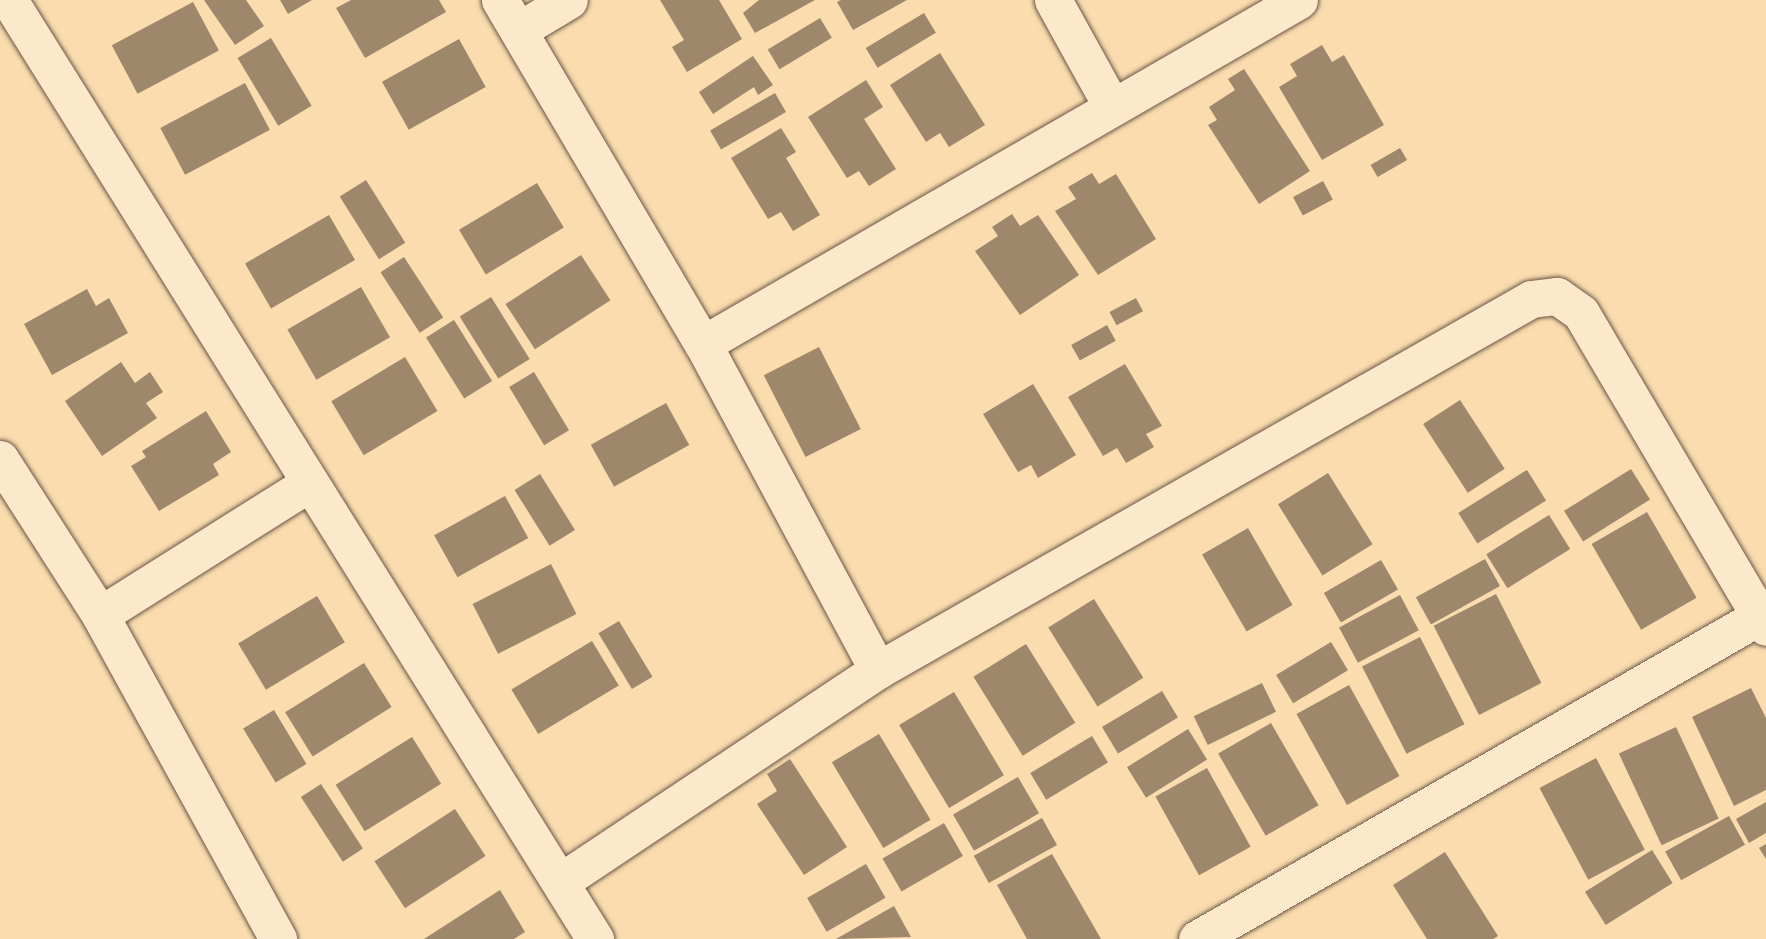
<!DOCTYPE html>
<html>
<head>
<meta charset="utf-8">
<style>
	body { margin:0 }
	#map { position:relative; width:1766px; height:939px; overflow:hidden; background:#fadcae; font-family:"EB Garamond",serif }
	div>[style] { position:absolute }
	.building>* { inset:0; background:#9e876b; transform-origin:0 0 }
	.roads { filter:drop-shadow(0 0 2px #6b5646) drop-shadow(0 0 2px #6b5646) }
	.street>* { height:37px; margin:-18.5px; padding:0 18.5px; transform-origin:18.5px; border-radius:18.5px; background:#fce8ca }
	span { translate:-50% -50%; white-space:nowrap; text-align:center; line-height:1.15; -webkit-text-stroke:6px #fce8ca; paint-order:stroke }
</style>
</head>
<body>
<div id="map">
	<div class="building">
		<div style="clip-path:polygon(204px 0,246px 0,264px 26px,235px 45px)"></div>
		<div style="clip-path:polygon(280px 0,312px 0,288px 14px)"></div>
		<div style="clip-path:polygon(351px 0,439px 0,446px 12px,365px 58px,336px 8px)"></div>
		<div style="clip-path:polygon(660px 0,719px 0,742px 39px,687px 72px,672px 47px,684px 40px)"></div>
		<div style="clip-path:polygon(759px 0,815px 0,755px 33px,743px 13px)"></div>
		<div style="clip-path:polygon(907px 0,853px 30px,837px 2px,841px 0)"></div>
		<div style="left:193px;top:2px;width:55px;height:92px;rotate:62deg"></div>
		<div style="left:924px;top:13px;width:23px;height:68px;rotate:59deg"></div>
		<div style="left:820px;top:18px;width:23px;height:61px;rotate:59deg"></div>
		<div style="left:271px;top:38px;width:79px;height:39px;rotate:59deg"></div>
		<div style="left:459px;top:39px;width:55px;height:88px;rotate:61deg"></div>
		<div style="clip-path:polygon(1322px 45px,1332px 62px,1344px 55px,1384px 125px,1322px 160px,1279px 87px,1297px 76px,1290px 64px)"></div>
		<div style="clip-path:polygon(940px 53px,985px 125px,949px 147px,940px 133px,926px 142px,890px 85px)"></div>
		<div style="clip-path:polygon(753px 56px,773px 85px,758px 95px,754px 87px,713px 114px,699px 92px)"></div>
		<div style="clip-path:polygon(1244px 69px,1310px 171px,1259px 204px,1208px 125px,1217px 120px,1209px 107px,1235px 90px,1228px 79px)"></div>
		<div style="clip-path:polygon(866px 80px,883px 107px,864px 119px,896px 169px,869px 186px,859px 171px,847px 178px,808px 117px)"></div>
		<div style="left:245px;top:83px;width:53px;height:96px;rotate:62deg"></div>
		<div style="left:775px;top:93px;width:22px;height:75px;rotate:60deg"></div>
		<div style="clip-path:polygon(781px 128px,796px 152px,786px 158px,820px 215px,793px 231px,781px 212px,768px 219px,731px 158px)"></div>
		<div style="left:1400px;top:148px;width:14px;height:34px;rotate:60deg"></div>
		<div style="clip-path:polygon(1092px 173px,1099px 184px,1116px 174px,1156px 239px,1098px 275px,1055px 211px,1076px 199px,1068px 187px)"></div>
		<div style="left:366px;top:180px;width:74px;height:31px;rotate:58deg"></div>
		<div style="left:1323px;top:181px;width:21px;height:34px;rotate:62deg"></div>
		<div style="left:537px;top:183px;width:52px;height:91px;rotate:59deg"></div>
		<div style="clip-path:polygon(1012px 214px,1020px 226px,1038px 215px,1079px 275px,1020px 315px,975px 251px,998px 236px,992px 227px)"></div>
		<div style="left:329px;top:215px;width:52px;height:97px;rotate:60deg"></div>
		<div style="left:581px;top:255px;width:54px;height:90px;rotate:57deg"></div>
		<div style="left:404px;top:257px;width:72px;height:28px;rotate:57deg"></div>
		<div style="left:361px;top:287px;width:58px;height:85px;rotate:60deg"></div>
		<div style="clip-path:polygon(87px 289px,96px 306px,109px 298px,128px 333px,52px 375px,24px 324px)"></div>
		<div style="left:491px;top:297px;width:73px;height:37px;rotate:58deg"></div>
		<div style="left:1136px;top:298px;width:15px;height:30px;rotate:62deg"></div>
		<div style="left:454px;top:320px;width:72px;height:33px;rotate:58deg"></div>
		<div style="left:1107px;top:325px;width:18px;height:41px;rotate:61deg"></div>
		<div style="left:819px;top:347px;width:92px;height:62px;rotate:63deg"></div>
		<div style="left:405px;top:357px;width:63px;height:86px;rotate:59deg"></div>
		<div style="clip-path:polygon(121px 362px,135px 383px,150px 372px,163px 392px,146px 403px,157px 418px,102px 456px,65px 401px)"></div>
		<div style="clip-path:polygon(1125px 364px,1162px 426px,1146px 434px,1154px 447px,1126px 463px,1117px 448px,1103px 456px,1068px 397px)"></div>
		<div style="left:534px;top:372px;width:68px;height:29px;rotate:59deg"></div>
		<div style="clip-path:polygon(1033px 384px,1076px 455px,1038px 478px,1031px 465px,1018px 472px,983px 414px)"></div>
		<div style="left:1460px;top:400px;width:82px;height:44px;rotate:57deg"></div>
		<div style="left:666px;top:403px;width:48px;height:86px;rotate:61deg"></div>
		<div style="clip-path:polygon(206px 411px,231px 452px,213px 464px,219px 475px,159px 511px,131px 466px,146px 457px,142px 451px)"></div>
		<div style="left:1631px;top:469px;width:36px;height:79px;rotate:58deg"></div>
		<div style="left:1527px;top:470px;width:36px;height:81px;rotate:58deg"></div>
		<div style="left:1328px;top:473px;width:84px;height:59px;rotate:58deg"></div>
		<div style="left:540px;top:474px;width:66px;height:30px;rotate:58deg"></div>
		<div style="left:505px;top:496px;width:48px;height:81px;rotate:61deg"></div>
		<div style="left:1647px;top:512px;width:99px;height:64px;rotate:60deg"></div>
		<div style="left:1549px;top:515px;width:40px;height:74px;rotate:58deg"></div>
		<div style="left:1248px;top:528px;width:89px;height:53px;rotate:60deg"></div>
		<div style="left:1485px;top:559px;width:31px;height:79px;rotate:61deg"></div>
		<div style="left:1381px;top:560px;width:34px;height:66px;rotate:60deg"></div>
		<div style="left:551px;top:564px;width:56px;height:88px;rotate:63deg"></div>
		<div style="left:1496px;top:594px;width:100px;height:70px;rotate:63deg"></div>
		<div style="left:1400px;top:595px;width:40px;height:69px;rotate:62deg"></div>
		<div style="left:317px;top:596px;width:54px;height:92px;rotate:59deg"></div>
		<div style="left:1094px;top:599px;width:93px;height:54px;rotate:58deg"></div>
		<div style="left:619px;top:621px;width:65px;height:24px;rotate:59deg"></div>
		<div style="left:1420px;top:637px;width:98px;height:65px;rotate:63deg"></div>
		<div style="left:592px;top:641px;width:52px;height:94px;rotate:59deg"></div>
		<div style="left:1331px;top:642px;width:33px;height:64px;rotate:59deg"></div>
		<div style="left:1026px;top:644px;width:93px;height:62px;rotate:58deg"></div>
		<div style="left:364px;top:663px;width:52px;height:93px;rotate:58deg"></div>
		<div style="left:1262px;top:683px;width:32px;height:76px;rotate:64deg"></div>
		<div style="left:1349px;top:685px;width:104px;height:60px;rotate:61deg"></div>
		<div style="clip-path:polygon(1751px 688px,1766px 718px,1766px 790px,1734px 806px,1692px 717px)"></div>
		<div style="left:1162px;top:691px;width:31px;height:70px;rotate:59deg"></div>
		<div style="left:954px;top:692px;width:97px;height:64px;rotate:59deg"></div>
		<div style="left:274px;top:710px;width:63px;height:36px;rotate:59deg"></div>
		<div style="left:1271px;top:723px;width:95px;height:61px;rotate:60deg"></div>
		<div style="left:1676px;top:727px;width:101px;height:63px;rotate:65deg"></div>
		<div style="left:1188px;top:729px;width:36px;height:72px;rotate:58deg"></div>
		<div style="left:879px;top:734px;width:100px;height:55px;rotate:59deg"></div>
		<div style="left:1092px;top:736px;width:31px;height:72px;rotate:59deg"></div>
		<div style="left:412px;top:737px;width:55px;height:90px;rotate:58deg"></div>
		<div style="left:1596px;top:758px;width:104px;height:64px;rotate:62deg"></div>
		<div style="clip-path:polygon(790px 759px,847px 847px,804px 875px,757px 804px,777px 791px,767px 774px)"></div>
		<div style="left:1207px;top:768px;width:90px;height:59px;rotate:61deg"></div>
		<div style="left:1018px;top:777px;width:42px;height:75px;rotate:60deg"></div>
		<div style="left:321px;top:784px;width:77px;height:24px;rotate:57deg"></div>
		<div style="clip-path:polygon(1766px 802px,1766px 833px,1749px 843px,1736px 819px)"></div>
		<div style="left:455px;top:809px;width:56px;height:96px;rotate:57deg"></div>
		<div style="left:1729px;top:816px;width:33px;height:73px;rotate:61deg"></div>
		<div style="left:1042px;top:818px;width:31px;height:78px;rotate:61deg"></div>
		<div style="left:944px;top:823px;width:38px;height:71px;rotate:60deg"></div>
		<div style="clip-path:polygon(1766px 844px,1766px 859px,1759px 848px)"></div>
		<div style="left:1652px;top:850px;width:39px;height:79px;rotate:58deg"></div>
		<div style="clip-path:polygon(1445px 852px,1498px 936px,1493px 939px,1427px 939px,1393px 885px)"></div>
		<div style="clip-path:polygon(1052px 854px,1101px 939px,1027px 939px,997px 885px)"></div>
		<div style="left:866px;top:864px;width:39px;height:68px;rotate:60deg"></div>
		<div style="clip-path:polygon(500px 890px,525px 932px,514px 939px,424px 939px)"></div>
		<div style="clip-path:polygon(894px 906px,911px 937px,836px 939px)"></div>
	</div>
	<div class="roads">
		<div class="street">
			<div style="left:9px;top:0;width:1107px;rotate:58.03deg"></div>
			<div style="left:500px;top:0;width:399px;rotate:59.5deg"></div>
			<div style="left:703px;top:344px;width:370px;rotate:61.8deg"></div>
			<div style="left:1053px;top:0;width:122px;rotate:61.1deg"></div>
			<div style="left:519px;top:30px;width:58px;rotate:-31deg"></div>
			<div style="left:703px;top:344px;width:688px;rotate:-29.99deg"></div>
			<div style="left:0;top:459px;width:185px;rotate:57.3deg"></div>
			<div style="left:100px;top:615px;width:370px;rotate:61.2deg"></div>
			<div style="left:100px;top:615px;width:248px;rotate:-32.2deg"></div>
			<div style="left:560px;top:882px;width:382px;rotate:-33.7deg"></div>
			<div style="left:878px;top:670px;width:751px;rotate:-29.6deg"></div>
			<div style="left:1531px;top:299px;width:26px;rotate:-7deg"></div>
			<div style="left:1557px;top:296px;width:29px;rotate:35deg"></div>
			<div style="left:1581px;top:313px;width:364px;rotate:59.5deg"></div>
			<div style="left:1197px;top:939px;width:649px;rotate:-29.84deg"></div>
		</div>
	</div>
</div>
</body>
</html>
